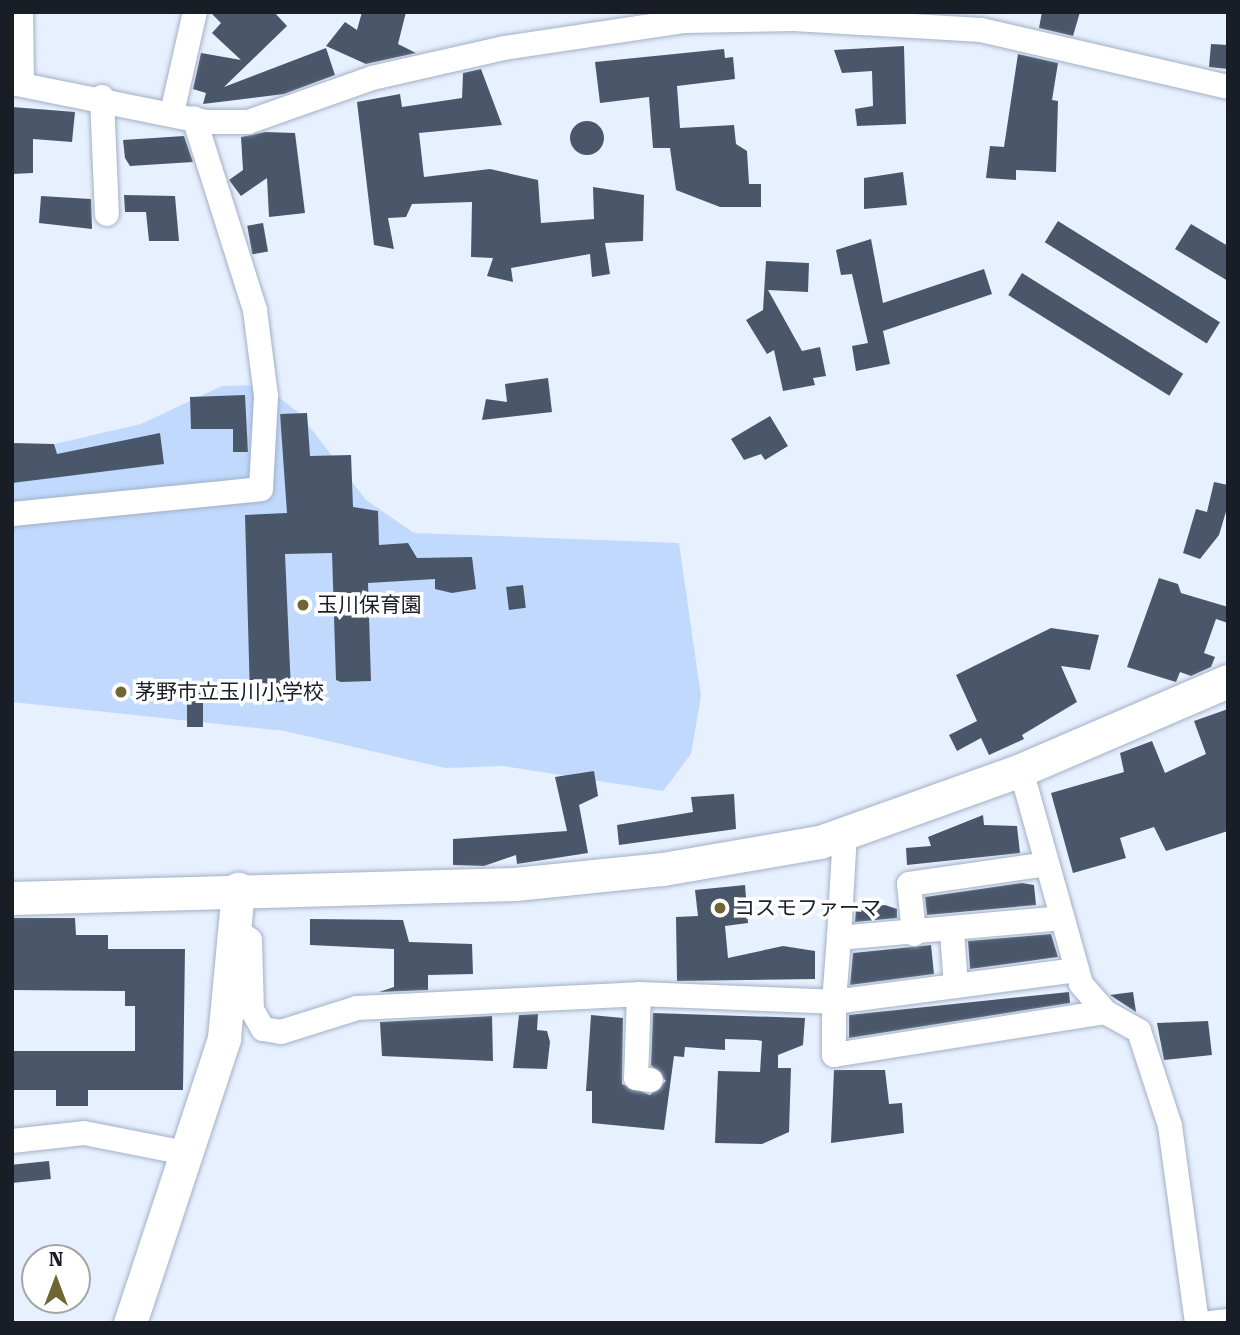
<!DOCTYPE html>
<html>
<head>
<meta charset="utf-8">
<style>
	body { margin:0 }
	#map { position:relative; width:1240px; height:1335px; overflow:hidden; background:#e7f0fe; font-family:"Roboto Serif","Noto Sans JP",serif }
	div>[style] { position:absolute }
	.green>* { inset:0; background:#c0d9fd }
	.building>* { inset:0; background:#4a576a; transform-origin:0 0 }
	.round { border-radius:50% }
	.roads { filter:drop-shadow(0 0 2px #a2b0c6) drop-shadow(0 0 2px #a2b0c6) }
	.street>* { height:24px; margin:-12px; padding:0 12px; transform-origin:12px; border-radius:12px; background:#fff }
	.secondary>* { height:33px; margin:-16.5px; padding:0 16.5px; transform-origin:16.5px; border-radius:16.5px; background:#fff }
	.dots>* { width:19px; height:19px; translate:-50% -50%; box-sizing:border-box; border:4px solid #fff; border-radius:50% }
	span { translate:-50% -50%; white-space:nowrap; text-align:center; line-height:1.15; -webkit-text-stroke:7px #fff; paint-order:stroke }
	.poi-label { font-size:21px; color:#191e26 }
	.left { translate:0 -50%; text-align:left }
	.frame { position:absolute; inset:0; border:14px solid #191e26; pointer-events:none }
	.north { position:absolute; left:21px; top:1244px; width:70px; height:70px; box-sizing:border-box; background:#fff; border:2px solid #a3a5a8; border-radius:50%; rotate:0deg; font-size:19px; font-weight:700; line-height:28px; text-align:center; color:#191e26 }
	.north::after { content:''; display:block; margin:auto; width:24px; height:32px; background:#6f6733; clip-path:polygon(50% 0,100% 100%,50% 72%,0 100%) }
</style>
</head>
<body>
<div id="map">
	<div class="green">
		<div style="clip-path:polygon(263px 385px,299px 413px,366px 500px,414px 533px,679px 543px,701px 696px,691px 754px,663px 791px,504px 766px,445px 768px,285px 731px,12px 702px,12px 454px,141px 424px,222px 386px)"></div>
	</div>
	<div class="building">
		<div style="clip-path:polygon(210px 12px,274px 12px,287px 26px,224px 87px,326px 48px,335px 75px,284px 94px,203px 104px,206px 93px,193px 89px,201px 53px,241px 60px,212px 33px,221px 23px)"></div>
		<div style="clip-path:polygon(362px 12px,406px 12px,398px 44px,416px 53px,366px 64px,326px 46px,345px 22px,357px 30px)"></div>
		<div style="clip-path:polygon(1042px 12px,1080px 12px,1073px 36px,1039px 28px)"></div>
		<div style="clip-path:polygon(1211px 44px,1228px 45px,1228px 69px,1209px 67px)"></div>
		<div style="clip-path:polygon(904px 46px,906px 124px,857px 126px,855px 109px,873px 106px,872px 71px,842px 73px,834px 50px)"></div>
		<div style="clip-path:polygon(724px 49px,725px 58px,733px 57px,735px 79px,677px 86px,680px 128px,734px 125px,736px 144px,747px 151px,749px 184px,761px 184px,761px 207px,720px 207px,676px 190px,670px 148px,653px 148px,649px 97px,600px 103px,595px 62px)"></div>
		<div style="clip-path:polygon(1018px 54px,1058px 63px,1052px 100px,1058px 101px,1056px 172px,1016px 170px,1016px 180px,986px 178px,990px 146px,1004px 147px)"></div>
		<div style="clip-path:polygon(481px 69px,502px 125px,419px 133px,424px 177px,490px 169px,538px 180px,541px 223px,594px 219px,593px 187px,644px 195px,643px 241px,605px 243px,610px 274px,592px 277px,590px 254px,511px 268px,513px 282px,487px 276px,493px 258px,471px 257px,472px 202px,412px 204px,406px 217px,388px 218px,394px 249px,374px 245px,357px 102px,400px 94px,402px 107px,462px 98px,463px 73px)"></div>
		<div style="clip-path:polygon(12px 107px,75px 112px,72px 142px,33px 139px,33px 173px,12px 174px)"></div>
		<div class="round" style="left:570px;top:121px;width:34px;height:34px"></div>
		<div style="clip-path:polygon(265px 132px,295px 133px,305px 213px,269px 217px,267px 178px,241px 196px,229px 180px,243px 170px,241px 137px)"></div>
		<div style="clip-path:polygon(184px 136px,193px 162px,130px 166px,125px 158px,123px 140px)"></div>
		<div style="clip-path:polygon(903px 172px,907px 205px,864px 209px,864px 178px)"></div>
		<div style="clip-path:polygon(124px 195px,175px 196px,179px 241px,149px 241px,146px 212px,125px 212px)"></div>
		<div style="clip-path:polygon(41px 196px,91px 199px,92px 229px,39px 223px)"></div>
		<div style="left:1058px;top:221px;width:191px;height:25px;rotate:32deg"></div>
		<div style="left:263px;top:223px;width:29px;height:16px;rotate:80deg"></div>
		<div style="clip-path:polygon(1191px 224px,1228px 246px,1228px 281px,1175px 249px)"></div>
		<div style="clip-path:polygon(871px 239px,883px 303px,984px 269px,992px 294px,883px 331px,890px 364px,856px 371px,852px 346px,868px 343px,852px 274px,841px 275px,836px 250px)"></div>
		<div style="clip-path:polygon(766px 261px,809px 263px,808px 292px,768px 290px,802px 351px,820px 347px,826px 376px,813px 378px,815px 385px,783px 391px,774px 350px,767px 354px,746px 320px,763px 310px)"></div>
		<div style="left:1022px;top:273px;width:190px;height:26px;rotate:32deg"></div>
		<div style="clip-path:polygon(548px 378px,552px 412px,482px 420px,486px 399px,507px 402px,505px 384px)"></div>
		<div style="clip-path:polygon(245px 395px,248px 452px,233px 452px,233px 429px,191px 429px,190px 397px)"></div>
		<div style="clip-path:polygon(307px 413px,310px 456px,351px 455px,353px 507px,378px 511px,379px 545px,408px 543px,417px 558px,472px 557px,476px 589px,452px 593px,435px 589px,435px 579px,368px 583px,371px 681px,341px 682px,336px 680px,332px 553px,285px 554px,291px 691px,284px 692px,284px 702px,264px 702px,264px 696px,250px 697px,245px 515px,287px 513px,280px 414px)"></div>
		<div style="clip-path:polygon(770px 416px,788px 446px,765px 460px,761px 454px,744px 460px,731px 439px)"></div>
		<div style="clip-path:polygon(160px 433px,164px 464px,12px 483px,13px 443px,54px 444px,57px 454px)"></div>
		<div style="clip-path:polygon(1214px 482px,1228px 485px,1228px 505px,1219px 535px,1200px 559px,1183px 553px,1196px 509px,1207px 512px)"></div>
		<div style="clip-path:polygon(1159px 578px,1178px 584px,1181px 593px,1228px 607px,1228px 623px,1216px 619px,1204px 653px,1215px 657px,1211px 667px,1191px 676px,1180px 672px,1176px 682px,1127px 667px)"></div>
		<div style="left:523px;top:585px;width:23px;height:17px;rotate:83deg"></div>
		<div style="clip-path:polygon(1051px 628px,1099px 635px,1090px 670px,1061px 666px,1077px 702px,1022px 735px,1024px 739px,989px 755px,981px 738px,957px 751px,949px 735px,977px 721px,956px 675px)"></div>
		<div style="left:187px;top:693px;width:16px;height:34px"></div>
		<div style="clip-path:polygon(1228px 709px,1228px 831px,1166px 851px,1154px 827px,1120px 838px,1126px 858px,1073px 873px,1051px 793px,1124px 772px,1120px 753px,1152px 741px,1165px 773px,1206px 754px,1194px 721px)"></div>
		<div style="clip-path:polygon(594px 771px,598px 796px,579px 805px,588px 853px,517px 864px,516px 855px,484px 866px,453px 865px,453px 839px,567px 831px,555px 777px)"></div>
		<div style="clip-path:polygon(734px 794px,736px 829px,619px 845px,617px 825px,693px 812px,691px 797px)"></div>
		<div style="clip-path:polygon(983px 815px,984px 825px,1017px 826px,1020px 853px,907px 865px,906px 848px,931px 846px,928px 837px)"></div>
		<div style="clip-path:polygon(1022px 883px,1034px 885px,1036px 905px,927px 915px,925px 897px)"></div>
		<div style="clip-path:polygon(745px 885px,748px 923px,725px 926px,728px 958px,783px 946px,815px 951px,815px 979px,677px 981px,676px 917px,698px 916px,695px 890px)"></div>
		<div style="clip-path:polygon(885px 905px,897px 909px,897px 918px,855px 922px,856px 909px)"></div>
		<div style="clip-path:polygon(12px 918px,75px 918px,76px 935px,108px 935px,108px 949px,185px 949px,183px 1090px,88px 1090px,88px 1106px,56px 1106px,56px 1090px,12px 1090px,12px 1051px,135px 1051px,135px 1006px,125px 1006px,125px 991px,12px 990px)"></div>
		<div style="clip-path:polygon(310px 919px,403px 920px,409px 942px,472px 944px,473px 974px,428px 975px,428px 990px,379px 992px,394px 987px,394px 949px,310px 945px)"></div>
		<div style="clip-path:polygon(1051px 934px,1058px 957px,970px 969px,968px 941px)"></div>
		<div style="clip-path:polygon(931px 945px,934px 974px,850px 985px,853px 953px)"></div>
		<div style="clip-path:polygon(1069px 992px,1070px 1003px,849px 1038px,849px 1015px)"></div>
		<div style="clip-path:polygon(1133px 992px,1136px 1012px,1110px 995px)"></div>
		<div style="clip-path:polygon(653px 1013px,805px 1018px,803px 1045px,778px 1055px,778px 1068px,791px 1068px,789px 1132px,762px 1144px,715px 1143px,718px 1071px,760px 1072px,762px 1041px,757px 1040px,725px 1039px,725px 1050px,685px 1047px,684px 1057px,674px 1056px,664px 1130px,592px 1123px,592px 1091px,586px 1091px,591px 1015px,623px 1018px,622px 1084px,650px 1095px,666px 1081px,651px 1065px)"></div>
		<div style="clip-path:polygon(538px 1014px,537px 1030px,547px 1031px,550px 1042px,547px 1069px,513px 1068px,519px 1015px)"></div>
		<div style="clip-path:polygon(492px 1016px,493px 1061px,382px 1056px,380px 1022px)"></div>
		<div style="clip-path:polygon(1208px 1021px,1212px 1055px,1164px 1060px,1157px 1023px)"></div>
		<div style="clip-path:polygon(834px 1070px,885px 1070px,889px 1104px,902px 1103px,904px 1133px,831px 1143px)"></div>
		<div style="left:49px;top:1161px;width:18px;height:37px;rotate:84deg"></div>
	</div>
	<div class="roads">
		<div class="street">
			<div style="left:21px;top:12px;width:71px;rotate:89.2deg"></div>
			<div style="left:12px;top:83px;width:198px;rotate:11.4deg"></div>
			<div style="left:206px;top:122px;width:42px"></div>
			<div style="left:248px;top:122px;width:132px;rotate:-19.5deg"></div>
			<div style="left:372px;top:78px;width:135px;rotate:-12.8deg"></div>
			<div style="left:504px;top:48px;width:183px;rotate:-8.5deg"></div>
			<div style="left:685px;top:21px;width:109px;rotate:-1.1deg"></div>
			<div style="left:794px;top:19px;width:187px;rotate:3.4deg"></div>
			<div style="left:981px;top:30px;width:253px;rotate:13deg"></div>
			<div style="left:102px;top:97px;width:117px;rotate:87.6deg"></div>
			<div style="left:172px;top:113px;width:104px;rotate:-77.2deg"></div>
			<div style="left:12px;top:514px;width:250px;rotate:-5.7deg"></div>
			<div style="left:261px;top:489px;width:93px;rotate:-86.9deg"></div>
			<div style="left:266px;top:396px;width:87px;rotate:-97.3deg"></div>
			<div style="left:255px;top:310px;width:201px;rotate:-107.6deg"></div>
			<div style="left:1021px;top:770px;width:222px;rotate:74.3deg"></div>
			<div style="left:1081px;top:984px;width:37px;rotate:49deg"></div>
			<div style="left:1105px;top:1012px;width:39px;rotate:29deg"></div>
			<div style="left:1139px;top:1031px;width:100px;rotate:71.9deg"></div>
			<div style="left:1170px;top:1126px;width:199px;rotate:82.2deg"></div>
			<div style="left:845px;top:833px;width:105px;rotate:93.3deg"></div>
			<div style="left:839px;top:938px;width:224px;rotate:-5.1deg"></div>
			<div style="left:237px;top:930px;width:16px;rotate:38deg"></div>
			<div style="left:250px;top:940px;width:70px;rotate:88.4deg"></div>
			<div style="left:252px;top:1010px;width:22px;rotate:60deg"></div>
			<div style="left:263px;top:1029px;width:18px;rotate:9deg"></div>
			<div style="left:281px;top:1032px;width:80px;rotate:-17.5deg"></div>
			<div style="left:357px;top:1008px;width:282px;rotate:-2.8deg"></div>
			<div style="left:639px;top:994px;width:195px;rotate:2.3deg"></div>
			<div style="left:834px;top:1002px;width:53px;rotate:90deg"></div>
			<div style="left:834px;top:1055px;width:274px;rotate:-9deg"></div>
			<div style="left:952px;top:932px;width:54px;rotate:85.8deg"></div>
			<div style="left:914px;top:934px;width:50px;rotate:-95.7deg"></div>
			<div style="left:909px;top:884px;width:139px;rotate:-8.2deg"></div>
			<div style="left:839px;top:938px;width:64px;rotate:94.5deg"></div>
			<div style="left:834px;top:1002px;width:245px;rotate:-7.5deg"></div>
			<div style="left:639px;top:994px;width:84px;rotate:92deg"></div>
			<div style="left:636px;top:1078px;width:15px;rotate:8deg"></div>
			<div style="left:12px;top:1141px;width:72px;rotate:-6.3deg"></div>
			<div style="left:84px;top:1133px;width:88px;rotate:11.2deg"></div>
			<div style="left:1211px;top:1323px;width:17px;rotate:-7deg"></div>
		</div>
		<div class="secondary">
			<div style="left:12px;top:898px;width:503px;rotate:-1.59deg"></div>
			<div style="left:515px;top:884px;width:149px;rotate:-5.8deg"></div>
			<div style="left:663px;top:869px;width:159px;rotate:-9.8deg"></div>
			<div style="left:820px;top:842px;width:214px;rotate:-19.7deg"></div>
			<div style="left:1021px;top:770px;width:225px;rotate:-23.3deg"></div>
			<div style="left:130px;top:1323px;width:300px;rotate:-71.7deg"></div>
			<div style="left:224px;top:1038px;width:150px;rotate:-84.6deg"></div>
		</div>
	</div>
	<div class="dots">
		<div style="left:303px;top:605px;background:#6f6733"></div>
		<div style="left:121px;top:692px;background:#6f6733"></div>
		<div style="left:720px;top:908px;background:#6f6733"></div>
	</div>
	<div class="poi-label">
		<span class="left" style="left:317px;top:605px">玉川保育園</span>
		<span class="left" style="left:135px;top:692px">茅野市立玉川小学校</span>
		<span class="left" style="left:734px;top:908px">コスモファーマ</span>
	</div>
	<div class="frame"></div>
	<div class="north">N</div>
</div>
</body>
</html>
